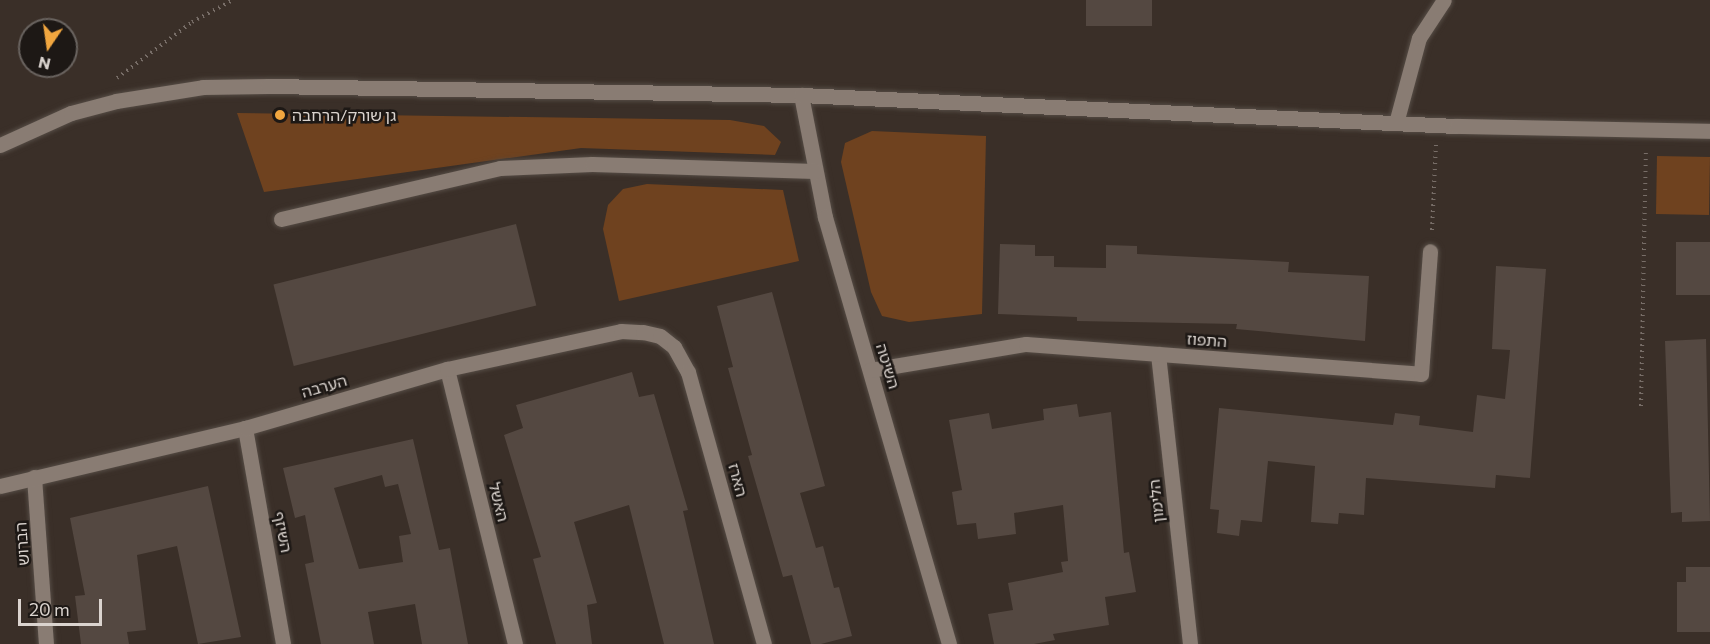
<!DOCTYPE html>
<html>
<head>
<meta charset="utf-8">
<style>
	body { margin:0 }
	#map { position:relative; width:1710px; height:644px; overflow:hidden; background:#3a2f28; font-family:Commissioner,"Noto Sans Hebrew",sans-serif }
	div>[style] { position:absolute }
	.green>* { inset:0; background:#6f421f; transform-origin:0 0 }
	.building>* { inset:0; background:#544841; transform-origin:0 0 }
	.path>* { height:4px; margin-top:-2px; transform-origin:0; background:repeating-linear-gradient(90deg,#786e68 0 1.5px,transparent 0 6px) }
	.roads { filter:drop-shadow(0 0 2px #554c45) drop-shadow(0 0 2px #554c45) }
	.minor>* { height:15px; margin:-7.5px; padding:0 7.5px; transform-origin:7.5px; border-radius:7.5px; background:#897c73 }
	.dots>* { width:16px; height:16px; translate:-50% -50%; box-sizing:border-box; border:3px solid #1d1815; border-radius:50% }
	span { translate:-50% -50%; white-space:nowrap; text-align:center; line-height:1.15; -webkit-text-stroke:5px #1d1815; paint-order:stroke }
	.poi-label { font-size:16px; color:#dbd4cf }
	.left { translate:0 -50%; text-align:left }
	.street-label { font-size:16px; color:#dbd4cf }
	.north { position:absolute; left:18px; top:18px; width:60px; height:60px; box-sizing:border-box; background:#1d1815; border:2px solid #69635f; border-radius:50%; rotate:193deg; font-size:16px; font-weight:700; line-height:24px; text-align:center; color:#dbd4cf }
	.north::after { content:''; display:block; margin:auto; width:21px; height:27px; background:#f1a63f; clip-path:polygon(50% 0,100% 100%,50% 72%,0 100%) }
	.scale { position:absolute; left:18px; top:599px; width:84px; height:27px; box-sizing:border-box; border:3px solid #dbd4cf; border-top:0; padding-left:8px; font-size:18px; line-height:21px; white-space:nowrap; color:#dbd4cf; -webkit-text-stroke:4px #1d1815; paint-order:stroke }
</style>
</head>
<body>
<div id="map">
	<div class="green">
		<div style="clip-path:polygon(237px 113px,730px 120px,764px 126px,781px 142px,775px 155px,581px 148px,264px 192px)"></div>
		<div style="clip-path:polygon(872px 131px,986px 136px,982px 314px,909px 322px,882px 316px,871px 292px,841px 162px,845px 143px)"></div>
		<div style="left:1657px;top:156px;width:53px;height:58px;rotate:1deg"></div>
		<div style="clip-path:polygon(647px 184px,783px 190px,799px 261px,619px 301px,603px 229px,608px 205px,623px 189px)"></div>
	</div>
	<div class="building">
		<div style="left:1086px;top:0;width:66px;height:26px"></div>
		<div style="left:516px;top:224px;width:84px;height:250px;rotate:76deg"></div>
		<div style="left:1710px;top:242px;width:53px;height:34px;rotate:90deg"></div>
		<div style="clip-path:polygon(1000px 244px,1035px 245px,1035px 256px,1054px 256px,1054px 267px,1106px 268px,1106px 245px,1137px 246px,1137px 254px,1289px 262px,1288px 272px,1369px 276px,1365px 341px,1236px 329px,1237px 324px,1077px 321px,1077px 317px,998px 314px)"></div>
		<div style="clip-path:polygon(1496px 266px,1546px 269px,1530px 478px,1496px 475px,1495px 488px,1366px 478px,1364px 515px,1339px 513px,1338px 524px,1311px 522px,1315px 466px,1268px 461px,1262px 522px,1241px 520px,1239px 536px,1217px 533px,1219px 510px,1210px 509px,1219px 408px,1393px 425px,1395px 413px,1420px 416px,1419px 425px,1473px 432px,1477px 395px,1505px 399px,1510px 350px,1492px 349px)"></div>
		<div style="clip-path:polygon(772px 292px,825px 486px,800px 493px,816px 548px,823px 546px,834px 588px,839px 587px,852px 636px,821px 644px,811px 644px,792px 575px,783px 577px,748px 456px,752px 455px,728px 368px,733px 367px,717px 306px)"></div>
		<div style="clip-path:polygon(1706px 339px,1710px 521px,1682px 522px,1682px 512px,1671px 513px,1665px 341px)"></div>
		<div style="clip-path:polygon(632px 372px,639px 397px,654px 394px,688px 510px,683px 511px,714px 644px,664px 644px,629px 505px,574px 522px,597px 603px,587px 605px,592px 644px,556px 644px,533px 559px,541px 557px,504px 435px,523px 428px,516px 405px)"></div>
		<div style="clip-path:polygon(1077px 404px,1079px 417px,1111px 412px,1124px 553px,1129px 552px,1136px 592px,1105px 597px,1109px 625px,1053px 634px,1055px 640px,1034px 644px,994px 644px,988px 614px,1013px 610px,1008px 583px,1063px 572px,1061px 562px,1068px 561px,1063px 505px,1014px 513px,1016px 534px,978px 539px,976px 523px,957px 525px,952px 492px,962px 490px,949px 420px,989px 413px,992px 429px,1044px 420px,1043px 409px)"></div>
		<div style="clip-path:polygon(evenodd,413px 439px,439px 550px,450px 548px,468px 644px,422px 644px,415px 604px,368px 612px,374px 644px,321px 644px,305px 564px,314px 562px,305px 515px,295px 518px,283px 468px,413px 439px,382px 475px,385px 487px,398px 484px,411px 534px,399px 536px,403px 562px,359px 569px,334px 488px,382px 475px)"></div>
		<div style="clip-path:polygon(208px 486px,241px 637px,198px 644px,177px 546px,137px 555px,146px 630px,127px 632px,129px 644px,81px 644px,75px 596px,85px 595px,70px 518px)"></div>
		<div style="clip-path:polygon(1686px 567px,1710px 567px,1710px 632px,1677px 632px,1677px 582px,1686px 582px)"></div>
	</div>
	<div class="path">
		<div style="left:117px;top:78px;width:94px;rotate:-36.7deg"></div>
		<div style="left:192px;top:22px;width:47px;rotate:-28.2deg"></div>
		<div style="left:1432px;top:230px;width:86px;rotate:-87.3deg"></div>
		<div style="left:1641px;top:406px;width:257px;rotate:-88.9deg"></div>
	</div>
	<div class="roads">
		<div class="minor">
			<div style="left:801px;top:95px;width:124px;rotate:78.9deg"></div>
			<div style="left:825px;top:217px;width:445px;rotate:73.8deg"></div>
			<div style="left:1396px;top:123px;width:88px;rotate:-74.9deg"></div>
			<div style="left:1419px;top:38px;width:45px;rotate:-56.7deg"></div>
			<div style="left:0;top:145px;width:78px;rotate:-24.3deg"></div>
			<div style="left:71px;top:113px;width:47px;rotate:-14.9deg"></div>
			<div style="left:116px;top:101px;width:88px;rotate:-9.1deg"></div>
			<div style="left:203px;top:87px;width:65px;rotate:-0.9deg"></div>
			<div style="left:268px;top:86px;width:533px;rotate:0.97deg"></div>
			<div style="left:801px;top:95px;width:657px;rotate:2.71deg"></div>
			<div style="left:1457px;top:126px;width:253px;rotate:1.1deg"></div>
			<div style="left:281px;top:219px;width:225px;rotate:-13.1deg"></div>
			<div style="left:500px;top:168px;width:92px;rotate:-2.5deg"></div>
			<div style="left:592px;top:164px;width:223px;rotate:1.8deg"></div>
			<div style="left:1158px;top:354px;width:292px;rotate:83.7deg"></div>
			<div style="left:447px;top:369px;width:283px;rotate:76.1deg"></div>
			<div style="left:870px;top:370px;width:158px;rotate:-9.5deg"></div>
			<div style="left:1026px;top:344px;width:396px;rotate:4.3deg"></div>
			<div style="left:1421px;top:374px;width:123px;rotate:-85.8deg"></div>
			<div style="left:245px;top:428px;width:219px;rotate:80deg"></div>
			<div style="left:34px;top:477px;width:167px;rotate:85.9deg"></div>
			<div style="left:0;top:486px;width:252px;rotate:-13.3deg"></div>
			<div style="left:245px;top:428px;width:210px;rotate:-16.3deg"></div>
			<div style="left:447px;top:369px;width:178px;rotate:-12.3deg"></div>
			<div style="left:621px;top:331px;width:22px;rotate:3deg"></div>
			<div style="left:643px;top:332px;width:17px;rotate:13deg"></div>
			<div style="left:660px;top:336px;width:18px;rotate:38deg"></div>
			<div style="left:674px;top:347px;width:29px;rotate:61deg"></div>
			<div style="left:688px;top:372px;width:282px;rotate:74.4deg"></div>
		</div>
	</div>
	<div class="dots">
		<div style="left:280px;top:115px;background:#f1a63f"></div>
	</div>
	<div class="poi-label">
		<span class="left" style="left:292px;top:115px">גן שורק/הרחבה</span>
	</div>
	<div class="street-label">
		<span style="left:1207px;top:340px;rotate:4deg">התפוז</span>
		<span style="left:888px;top:366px;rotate:73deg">השיטה</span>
		<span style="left:324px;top:386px;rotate:-16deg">הערבה</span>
		<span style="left:738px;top:480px;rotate:75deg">הארז</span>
		<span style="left:1156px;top:501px;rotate:-96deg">הלימון</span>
		<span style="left:499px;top:502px;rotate:76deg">האשל</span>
		<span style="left:283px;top:532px;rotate:79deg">השיזף</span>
		<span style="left:22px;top:544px;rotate:-94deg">הברוש</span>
	</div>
	<div class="north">N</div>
	<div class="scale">20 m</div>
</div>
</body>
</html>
